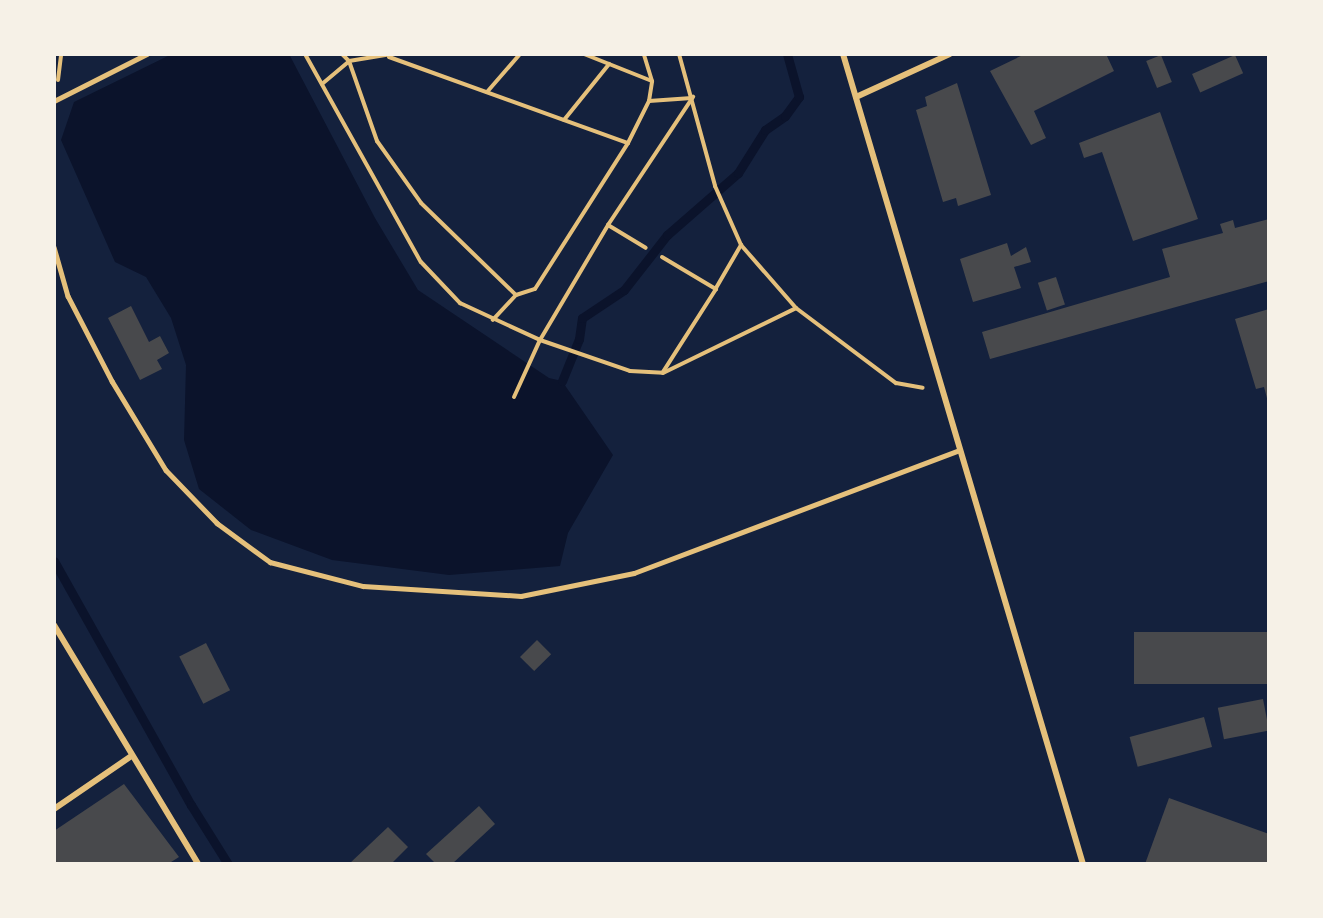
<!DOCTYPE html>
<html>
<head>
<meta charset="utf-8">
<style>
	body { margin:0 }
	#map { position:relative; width:1323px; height:918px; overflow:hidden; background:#14213d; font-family:Roboto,sans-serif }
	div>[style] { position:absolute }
	.water>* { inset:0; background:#0b132b }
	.stream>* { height:9px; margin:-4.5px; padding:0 4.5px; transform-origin:4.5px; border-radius:4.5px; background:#0b132b }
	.building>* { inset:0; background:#48494c; transform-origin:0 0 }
	.path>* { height:4px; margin:-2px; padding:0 2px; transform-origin:2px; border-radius:2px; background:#e5c07b }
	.service>* { height:4.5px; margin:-2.25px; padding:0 2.25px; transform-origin:2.25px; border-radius:2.25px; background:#e5c07b }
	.minor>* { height:6px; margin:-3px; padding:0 3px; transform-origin:3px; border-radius:3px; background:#e5c07b }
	span { translate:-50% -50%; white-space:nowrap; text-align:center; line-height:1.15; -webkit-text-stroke:4.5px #f6f1e7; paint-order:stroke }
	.frame { position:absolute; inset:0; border:56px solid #f6f1e7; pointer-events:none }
</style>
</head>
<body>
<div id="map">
	<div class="water">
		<div style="clip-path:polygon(172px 54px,289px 54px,375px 218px,418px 290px,549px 378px,562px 381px,613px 455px,568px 533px,560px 566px,449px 575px,332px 560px,251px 530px,199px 489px,184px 440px,186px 365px,171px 318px,146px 277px,115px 262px,61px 140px,74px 102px)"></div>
	</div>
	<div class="stream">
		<div style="left:562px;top:381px;width:45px;rotate:-68deg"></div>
		<div style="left:579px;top:339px;width:21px;rotate:-82deg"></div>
		<div style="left:582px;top:318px;width:50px;rotate:-33.7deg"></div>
		<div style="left:624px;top:290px;width:70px;rotate:-52deg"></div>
		<div style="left:667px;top:235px;width:94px;rotate:-41.1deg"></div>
		<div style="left:738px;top:173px;width:51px;rotate:-57.9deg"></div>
		<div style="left:765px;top:130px;width:24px;rotate:-35deg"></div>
		<div style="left:785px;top:116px;width:24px;rotate:-54deg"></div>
		<div style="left:799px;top:97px;width:45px;rotate:-105.6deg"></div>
		<div style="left:54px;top:561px;width:280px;rotate:60.7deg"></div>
		<div style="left:191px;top:805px;width:70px;rotate:57.9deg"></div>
	</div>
	<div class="building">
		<div style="clip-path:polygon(1025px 54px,1106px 54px,1114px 71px,1034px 111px,1046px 138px,1031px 145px,990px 71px)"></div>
		<div style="left:1161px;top:55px;width:29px;height:16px;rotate:68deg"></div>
		<div style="left:1235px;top:55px;width:20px;height:47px;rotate:66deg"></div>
		<div style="clip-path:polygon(957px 83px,991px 195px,958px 206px,956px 198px,943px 202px,916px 110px,927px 106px,925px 97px)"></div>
		<div style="clip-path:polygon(1160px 112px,1198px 219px,1133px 241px,1102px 152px,1084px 158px,1079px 143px)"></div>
		<div style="clip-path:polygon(1269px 219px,1269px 281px,990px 359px,982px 332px,1170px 277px,1162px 249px,1223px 233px,1220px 224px,1233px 220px,1235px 228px)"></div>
		<div style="clip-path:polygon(1007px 243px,1011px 256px,1026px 247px,1031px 262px,1014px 267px,1021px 288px,973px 302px,960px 259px)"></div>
		<div style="left:1056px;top:277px;width:29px;height:19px;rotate:72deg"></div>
		<div style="clip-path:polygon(131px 306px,149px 342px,160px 336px,169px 353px,157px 360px,162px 369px,140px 380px,108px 318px)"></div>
		<div style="clip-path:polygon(1269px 309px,1269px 401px,1268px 402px,1264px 387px,1256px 389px,1235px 319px)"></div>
		<div style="left:1269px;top:632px;width:52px;height:135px;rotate:90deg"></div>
		<div style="left:537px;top:640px;width:20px;height:24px;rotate:45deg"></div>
		<div style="left:206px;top:643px;width:53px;height:30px;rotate:63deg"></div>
		<div style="left:1263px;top:699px;width:32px;height:46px;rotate:79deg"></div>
		<div style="left:1204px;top:717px;width:31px;height:77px;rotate:75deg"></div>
		<div style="clip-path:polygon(124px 784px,179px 857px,168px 864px,54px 864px,54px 831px)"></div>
		<div style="clip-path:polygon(1169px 798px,1269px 834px,1269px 864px,1145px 864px)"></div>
		<div style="clip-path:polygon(479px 806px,495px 824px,452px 864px,436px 864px,426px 854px)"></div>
		<div style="clip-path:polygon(388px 827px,408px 847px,391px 864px,349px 864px)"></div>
	</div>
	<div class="path">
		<div style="left:305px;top:54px;width:238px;rotate:60.9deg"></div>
		<div style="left:421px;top:262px;width:57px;rotate:46.4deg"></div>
		<div style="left:460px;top:303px;width:88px;rotate:24.8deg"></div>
		<div style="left:540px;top:340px;width:95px;rotate:19deg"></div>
		<div style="left:630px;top:371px;width:33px;rotate:3deg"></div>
		<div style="left:663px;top:373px;width:148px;rotate:-26deg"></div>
		<div style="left:342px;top:54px;width:10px;rotate:45deg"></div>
		<div style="left:349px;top:61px;width:43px;rotate:-9.5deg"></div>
		<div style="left:584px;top:54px;width:73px;rotate:21.7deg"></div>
		<div style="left:679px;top:54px;width:137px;rotate:74.7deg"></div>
		<div style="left:715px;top:186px;width:64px;rotate:66.2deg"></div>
		<div style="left:741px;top:245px;width:84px;rotate:48.9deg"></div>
		<div style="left:796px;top:308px;width:125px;rotate:36.9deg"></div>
		<div style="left:896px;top:383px;width:27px;rotate:10deg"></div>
		<div style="left:389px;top:57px;width:254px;rotate:19.8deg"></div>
		<div style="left:58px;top:80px;width:26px;rotate:-83deg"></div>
		<div style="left:322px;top:84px;width:35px;rotate:-40deg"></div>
		<div style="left:349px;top:61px;width:85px;rotate:70.7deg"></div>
		<div style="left:377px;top:141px;width:76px;rotate:54.6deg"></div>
		<div style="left:421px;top:203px;width:132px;rotate:44.1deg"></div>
		<div style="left:516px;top:295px;width:34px;rotate:133deg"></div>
		<div style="left:487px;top:92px;width:50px;rotate:-49deg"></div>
		<div style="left:649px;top:101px;width:43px;rotate:-4deg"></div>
		<div style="left:564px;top:120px;width:72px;rotate:-51.2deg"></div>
		<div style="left:608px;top:225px;width:44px;rotate:31.2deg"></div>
		<div style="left:662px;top:257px;width:63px;rotate:30.7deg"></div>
		<div style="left:716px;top:289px;width:98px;rotate:122.6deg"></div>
		<div style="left:716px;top:288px;width:50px;rotate:-59.8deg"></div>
		<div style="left:516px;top:295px;width:20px;rotate:-18deg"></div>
		<div style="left:535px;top:289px;width:173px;rotate:-57.5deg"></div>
		<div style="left:628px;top:143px;width:47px;rotate:-63.4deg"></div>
		<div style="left:649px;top:101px;width:20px;rotate:-81deg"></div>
		<div style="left:652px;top:81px;width:28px;rotate:-107deg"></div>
		<div style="left:514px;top:397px;width:63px;rotate:-65.5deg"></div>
		<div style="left:540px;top:340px;width:134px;rotate:-59.4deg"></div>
		<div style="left:608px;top:225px;width:154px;rotate:-56.4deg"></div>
	</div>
	<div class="service">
		<div style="left:54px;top:101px;width:104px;rotate:-26.8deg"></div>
		<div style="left:54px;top:247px;width:51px;rotate:74.1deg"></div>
		<div style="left:68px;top:296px;width:96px;rotate:62.6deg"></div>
		<div style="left:112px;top:381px;width:104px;rotate:58.8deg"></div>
		<div style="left:166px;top:470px;width:74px;rotate:46.1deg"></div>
		<div style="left:217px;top:523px;width:66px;rotate:36.3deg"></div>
		<div style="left:270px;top:562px;width:96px;rotate:14.5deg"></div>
		<div style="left:363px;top:586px;width:158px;rotate:3.6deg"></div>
		<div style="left:521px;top:596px;width:115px;rotate:-11.5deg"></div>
		<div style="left:634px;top:573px;width:348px;rotate:-20.7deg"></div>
	</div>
	<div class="minor">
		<div style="left:843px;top:54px;width:845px;rotate:73.5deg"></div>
		<div style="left:856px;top:97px;width:103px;rotate:-24.6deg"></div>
		<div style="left:54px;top:625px;width:279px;rotate:58.9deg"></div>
		<div style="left:54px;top:809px;width:92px;rotate:-34.4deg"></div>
	</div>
	<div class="frame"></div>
</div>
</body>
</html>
